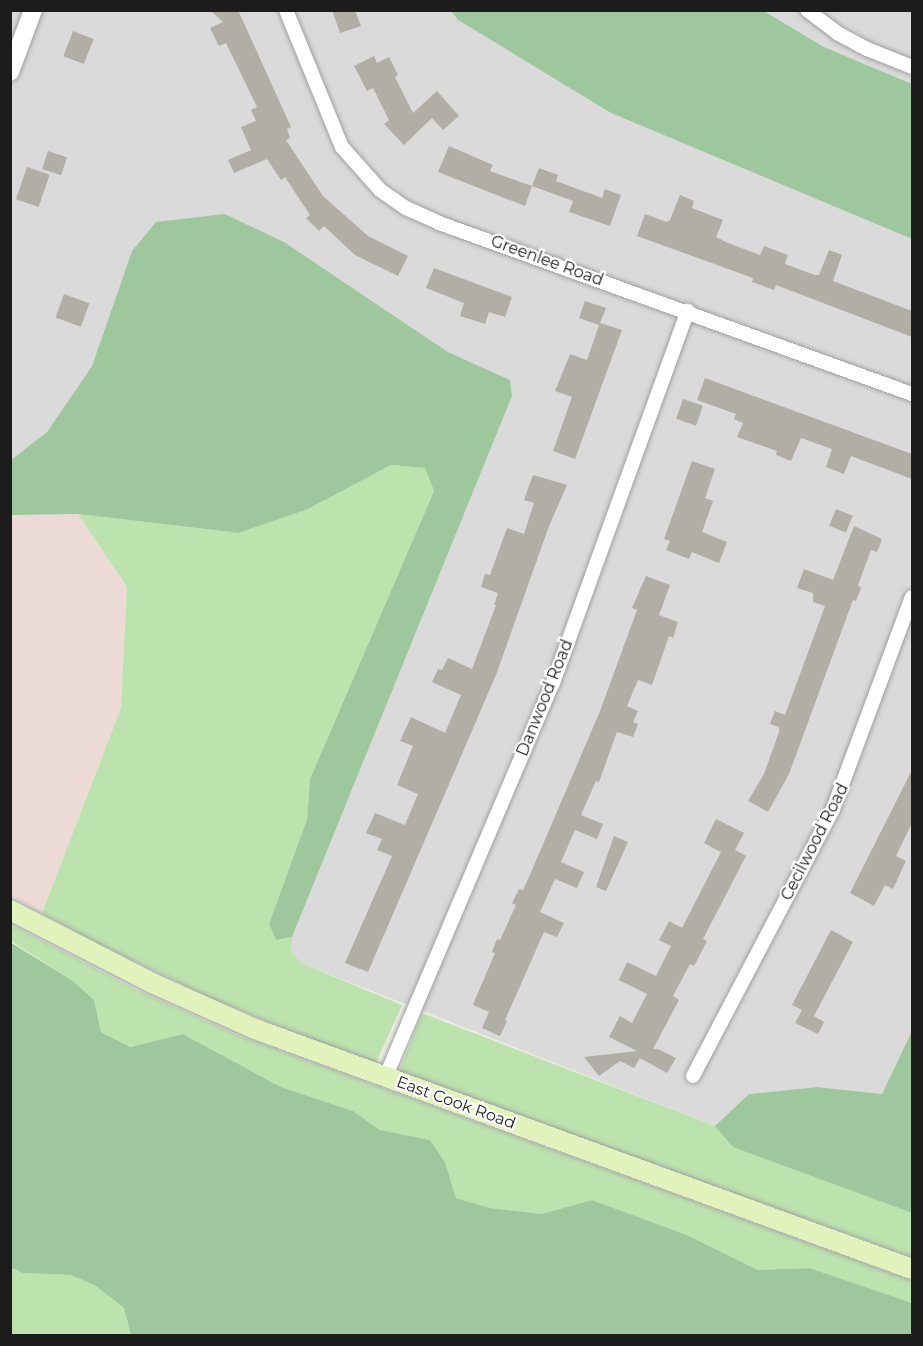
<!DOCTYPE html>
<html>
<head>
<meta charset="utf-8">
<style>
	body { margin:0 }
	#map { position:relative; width:923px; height:1346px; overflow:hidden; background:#edece3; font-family:Montserrat,sans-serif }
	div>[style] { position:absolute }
	.residential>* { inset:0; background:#dadada }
	.commercial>* { inset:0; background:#ecdbd4 }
	.grass>* { inset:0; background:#bce2ae }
	.forest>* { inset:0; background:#9fc79d }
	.building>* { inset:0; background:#b1aea6; transform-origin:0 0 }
	.roads { filter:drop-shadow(0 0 2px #a0a0a0) drop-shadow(0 0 2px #a0a0a0) }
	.minor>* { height:14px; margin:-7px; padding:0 7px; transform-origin:7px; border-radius:7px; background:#fff }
	.tertiary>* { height:18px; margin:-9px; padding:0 9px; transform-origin:9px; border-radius:9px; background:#fff }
	.secondary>* { height:20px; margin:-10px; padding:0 10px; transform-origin:10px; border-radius:10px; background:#e2f2bc }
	span { translate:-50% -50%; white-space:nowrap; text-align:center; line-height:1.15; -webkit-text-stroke:4.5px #fff; paint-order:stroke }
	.street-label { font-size:16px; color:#1c1c1c }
	.frame { position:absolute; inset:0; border:12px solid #1c1c1c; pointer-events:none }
</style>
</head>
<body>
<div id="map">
	<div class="residential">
		<div style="clip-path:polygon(11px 11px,451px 11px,458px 20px,611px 113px,912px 239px,912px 1031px,882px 1094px,817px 1087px,749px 1094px,715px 1126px,301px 963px,291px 950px,292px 937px,512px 396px,510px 380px,448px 352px,284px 242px,225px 214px,132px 251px,92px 366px,47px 432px,11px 460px)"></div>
		<div style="clip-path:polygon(764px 11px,912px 11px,912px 84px,824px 47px)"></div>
	</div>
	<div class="commercial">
		<div style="clip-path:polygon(78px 514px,127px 587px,121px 708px,42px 913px,11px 896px,10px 515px)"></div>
	</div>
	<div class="grass">
		<div style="clip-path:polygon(391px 465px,425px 468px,434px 491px,310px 779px,307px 819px,269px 924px,276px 940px,292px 937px,291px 950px,301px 963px,402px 1005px,375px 1065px,213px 999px,93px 941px,42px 913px,121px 708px,127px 587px,78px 514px,239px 533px,308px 509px)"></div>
		<div style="clip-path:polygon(10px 924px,139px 991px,242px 1037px,912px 1281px,912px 1303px,810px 1268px,758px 1270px,687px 1235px,592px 1200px,541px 1214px,490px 1208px,456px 1198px,445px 1162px,430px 1140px,380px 1130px,353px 1111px,281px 1087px,183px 1034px,130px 1047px,101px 1032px,94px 1000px,73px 981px,11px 941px)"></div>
		<div style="clip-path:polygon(422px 1013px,715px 1126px,734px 1147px,912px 1213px,912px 1257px,399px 1072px)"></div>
		<div style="clip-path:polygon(10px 1268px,23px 1273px,71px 1275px,96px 1286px,124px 1308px,131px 1335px,11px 1335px)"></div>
	</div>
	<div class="forest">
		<div style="clip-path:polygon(451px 11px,764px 11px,824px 47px,912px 84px,912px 239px,611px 113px,458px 20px)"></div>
		<div style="clip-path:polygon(225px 214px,284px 242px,448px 352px,510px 380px,512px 396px,292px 937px,276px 940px,269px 924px,307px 819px,310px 779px,434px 491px,425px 468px,391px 465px,308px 509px,239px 533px,78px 514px,11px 515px,11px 460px,47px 432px,92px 366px,132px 251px,156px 222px)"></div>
		<div style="clip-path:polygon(10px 942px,73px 981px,94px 1000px,101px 1032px,130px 1047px,183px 1034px,281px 1087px,353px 1111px,380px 1130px,430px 1140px,445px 1162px,456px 1198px,490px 1208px,541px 1214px,592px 1200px,687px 1235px,758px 1270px,810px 1268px,912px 1303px,912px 1335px,131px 1335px,124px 1308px,96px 1286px,71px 1275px,23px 1273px,11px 1268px)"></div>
		<div style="clip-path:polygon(912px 1031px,912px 1213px,733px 1147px,715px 1126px,749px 1094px,817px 1087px,882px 1094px)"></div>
	</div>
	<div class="building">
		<div style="clip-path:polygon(210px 10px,238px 10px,291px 127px,287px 129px,290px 138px,286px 140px,323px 196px,368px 236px,408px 256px,398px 276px,355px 255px,324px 226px,319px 231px,306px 218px,310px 215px,285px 177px,281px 180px,267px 159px,234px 173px,228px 160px,251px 150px,241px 127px,256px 121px,251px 110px,257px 107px,226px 43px,219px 46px,210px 28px,223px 22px)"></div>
		<div style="clip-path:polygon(332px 10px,355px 10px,361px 26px,340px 33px)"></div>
		<div style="left:73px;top:31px;width:22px;height:27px;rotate:21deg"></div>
		<div style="clip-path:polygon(374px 56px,377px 63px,389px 57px,398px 75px,395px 77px,413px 113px,437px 91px,459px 116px,443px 130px,432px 118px,404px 145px,384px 124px,389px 120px,373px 88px,367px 91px,354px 66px)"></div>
		<div style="clip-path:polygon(449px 146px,493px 165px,490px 171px,532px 186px,525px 206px,438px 172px)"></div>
		<div style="left:48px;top:151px;width:20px;height:19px;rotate:18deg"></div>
		<div style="left:27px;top:167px;width:24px;height:34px;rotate:19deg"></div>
		<div style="clip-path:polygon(539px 168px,558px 175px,556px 181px,602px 198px,605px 189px,621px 195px,610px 226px,569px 212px,573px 201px,532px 186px)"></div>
		<div style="clip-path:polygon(680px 195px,694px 201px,692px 208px,723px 220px,716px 237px,728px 243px,760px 255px,764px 246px,788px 255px,785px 264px,815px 275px,819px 275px,829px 250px,842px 255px,833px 281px,912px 311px,912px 337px,776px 285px,774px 290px,752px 282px,753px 278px,637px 236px,645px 214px,667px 222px,670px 220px)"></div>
		<div style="clip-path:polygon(434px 268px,512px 297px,505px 317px,489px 312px,485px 324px,460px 316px,464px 303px,426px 288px)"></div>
		<div style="left:64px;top:294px;width:27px;height:25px;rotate:20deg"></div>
		<div style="clip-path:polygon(585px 301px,606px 308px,600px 323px,622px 330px,575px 459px,553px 451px,572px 397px,555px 391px,570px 354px,587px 360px,599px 325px,579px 318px)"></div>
		<div style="clip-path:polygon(705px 378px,912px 454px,912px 479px,851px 456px,844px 474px,826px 467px,832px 449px,801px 438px,791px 461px,776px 455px,777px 451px,737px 437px,743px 423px,734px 419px,736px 414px,697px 400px)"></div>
		<div style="left:683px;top:399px;width:21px;height:21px;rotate:19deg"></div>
		<div style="clip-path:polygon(692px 461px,715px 469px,705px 498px,713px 501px,702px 532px,727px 542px,719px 563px,692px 552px,689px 559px,666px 550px,670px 541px,664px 539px)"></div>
		<div style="clip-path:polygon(533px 475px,567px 485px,549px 526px,496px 675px,368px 972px,345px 963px,392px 856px,377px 850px,382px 839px,366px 833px,375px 813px,405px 825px,418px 794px,397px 785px,413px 746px,400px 741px,411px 717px,445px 733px,461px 695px,432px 682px,438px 669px,442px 670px,448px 658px,472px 669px,496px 605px,494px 605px,498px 593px,481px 587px,485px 574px,490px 575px,507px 528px,524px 534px,534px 503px,524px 500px)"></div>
		<div style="left:836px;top:509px;width:18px;height:18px;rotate:22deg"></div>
		<div style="clip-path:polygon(854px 526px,882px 539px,877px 552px,871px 550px,858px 585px,861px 588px,856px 601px,853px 600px,789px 774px,768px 812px,748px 801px,764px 774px,779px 732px,779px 727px,770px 724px,775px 711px,785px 715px,825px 606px,813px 602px,813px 593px,797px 588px,804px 569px,833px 580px)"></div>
		<div style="clip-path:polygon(646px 576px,670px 585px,659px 615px,678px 622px,673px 638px,669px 636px,652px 685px,638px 680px,627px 706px,638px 711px,633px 722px,638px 724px,633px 737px,617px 732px,599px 782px,596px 781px,581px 815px,603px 824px,597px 839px,575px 830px,561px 862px,584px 872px,577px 888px,555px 879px,540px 912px,564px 923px,557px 937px,544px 932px,505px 1020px,507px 1021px,500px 1036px,482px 1028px,489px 1012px,473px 1005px,474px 1002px,495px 953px,492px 952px,497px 939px,500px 940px,516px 905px,512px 903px,519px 889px,523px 890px,529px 877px,600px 711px,637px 610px,632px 608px)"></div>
		<div style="clip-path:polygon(912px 770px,912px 823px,896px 856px,906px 861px,893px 889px,885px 885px,874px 906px,850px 893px)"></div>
		<div style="clip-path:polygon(716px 819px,744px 833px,735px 850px,746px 856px,703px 939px,707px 941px,694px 966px,690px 964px,673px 996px,679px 1000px,653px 1049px,658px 1049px,676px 1058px,667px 1073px,640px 1058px,634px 1068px,620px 1061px,599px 1076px,584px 1057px,637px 1051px,609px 1037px,620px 1016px,632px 1023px,647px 994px,619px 980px,627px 962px,656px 976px,671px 946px,659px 940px,669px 921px,682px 928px,721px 852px,704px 843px)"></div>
		<div style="clip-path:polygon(614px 836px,628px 842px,606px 891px,596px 887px)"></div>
		<div style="clip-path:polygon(831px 930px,853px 942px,814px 1016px,824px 1022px,818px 1034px,795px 1023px,802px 1010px,792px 1005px)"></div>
	</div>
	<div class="roads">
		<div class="minor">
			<div style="left:286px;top:10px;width:148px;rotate:67.8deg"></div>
			<div style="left:342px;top:147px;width:57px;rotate:48.5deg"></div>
			<div style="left:380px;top:190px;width:32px;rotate:35deg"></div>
			<div style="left:406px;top:208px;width:36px;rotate:24deg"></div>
			<div style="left:439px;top:223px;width:503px;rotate:19.88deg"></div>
			<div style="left:807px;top:10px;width:38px;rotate:37deg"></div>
			<div style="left:837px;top:33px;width:34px;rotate:28deg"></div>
			<div style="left:867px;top:49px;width:48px;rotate:21.8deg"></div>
			<div style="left:693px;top:1076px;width:301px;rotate:-62.3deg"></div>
			<div style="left:833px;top:809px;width:226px;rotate:-69.6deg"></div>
			<div style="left:385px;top:1078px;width:429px;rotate:-67deg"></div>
			<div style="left:553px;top:683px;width:396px;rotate:-70.1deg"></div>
		</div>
		<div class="tertiary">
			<div style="left:10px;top:72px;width:66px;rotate:-69.6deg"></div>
		</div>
		<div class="secondary">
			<div style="left:10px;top:910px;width:160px;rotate:27.2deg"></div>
			<div style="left:152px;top:983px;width:113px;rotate:24.1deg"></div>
			<div style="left:255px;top:1029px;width:699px;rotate:20.07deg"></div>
		</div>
	</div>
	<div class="street-label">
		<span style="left:547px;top:261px;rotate:20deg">Greenlee Road</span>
		<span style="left:545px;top:698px;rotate:-68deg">Danwood Road</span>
		<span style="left:815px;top:842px;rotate:-63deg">Cecilwood Road</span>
		<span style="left:456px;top:1103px;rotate:20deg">East Cook Road</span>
	</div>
	<div class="frame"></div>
</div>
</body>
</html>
